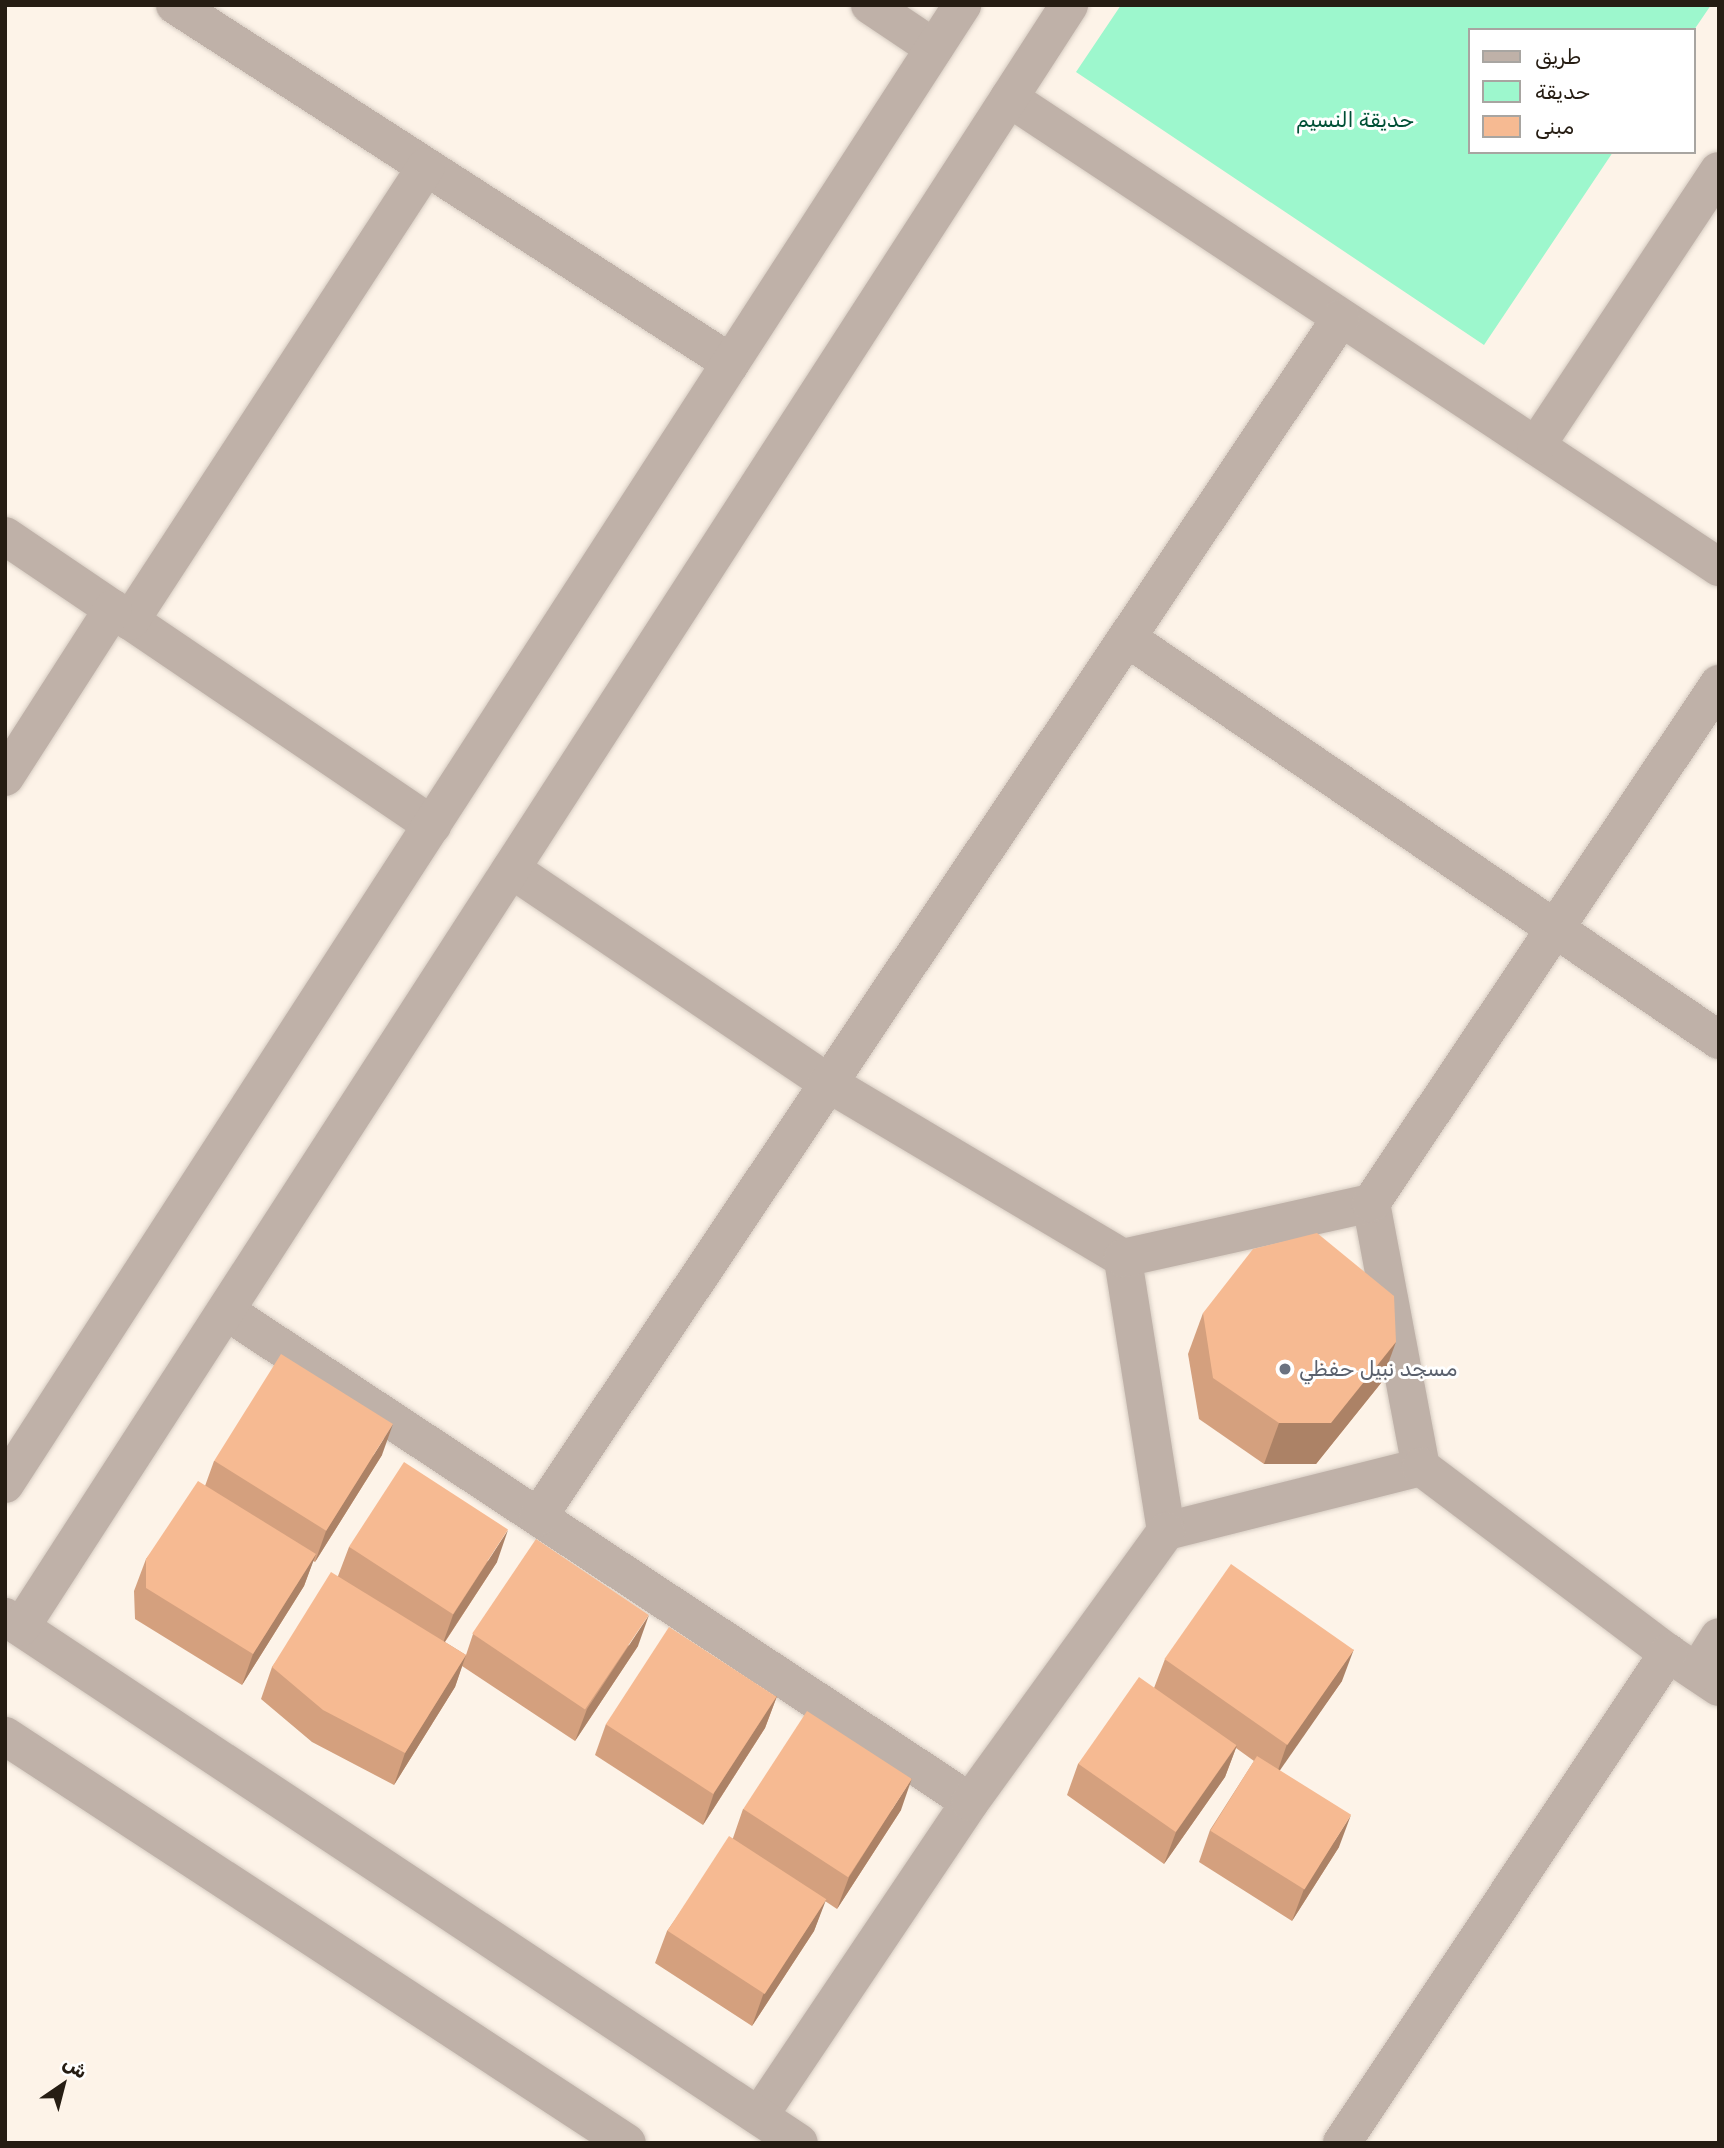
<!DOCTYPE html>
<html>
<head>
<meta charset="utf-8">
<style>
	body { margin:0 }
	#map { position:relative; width:1724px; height:2148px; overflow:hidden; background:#fdf3e8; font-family:Rubik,"Noto Sans Arabic",sans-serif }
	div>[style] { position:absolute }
	.green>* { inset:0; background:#9df7cd }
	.roads { filter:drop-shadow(0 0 2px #d6ccc2) drop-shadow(0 0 2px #d6ccc2) }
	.minor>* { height:38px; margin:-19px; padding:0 19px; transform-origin:19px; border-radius:19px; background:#bfb1a8 }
	.tertiary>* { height:38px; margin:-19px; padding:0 19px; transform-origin:19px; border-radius:19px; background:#bfb1a8 }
	.wall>* { inset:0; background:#d4a07e }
	.shaded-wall>* { inset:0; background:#ac8266 }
	.building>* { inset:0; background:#f6ba92; transform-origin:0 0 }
	.dots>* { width:19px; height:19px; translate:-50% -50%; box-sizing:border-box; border:4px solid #fff; border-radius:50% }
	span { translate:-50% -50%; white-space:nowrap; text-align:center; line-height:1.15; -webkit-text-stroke:6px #fff; paint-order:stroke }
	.park-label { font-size:21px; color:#005036 }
	.worship-label { font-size:21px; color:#5b616d }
	.left { translate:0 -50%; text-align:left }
	.frame { position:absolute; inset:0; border:7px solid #261d13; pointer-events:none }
	.legend { position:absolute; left:1468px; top:28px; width:228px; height:126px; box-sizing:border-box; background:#fff; border:2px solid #a8a5a1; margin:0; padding:9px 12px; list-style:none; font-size:21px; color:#261d13 }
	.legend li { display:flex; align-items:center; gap:14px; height:35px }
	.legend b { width:35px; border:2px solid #a8a5a1 }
	.north { position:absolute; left:28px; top:2050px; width:70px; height:70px; -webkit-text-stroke:5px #fff; paint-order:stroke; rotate:35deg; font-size:19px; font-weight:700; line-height:28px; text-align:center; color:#261d13 }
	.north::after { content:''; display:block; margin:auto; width:24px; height:32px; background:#261d13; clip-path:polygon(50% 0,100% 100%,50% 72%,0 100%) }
</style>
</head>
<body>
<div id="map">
	<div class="green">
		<div style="clip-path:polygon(1121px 5px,1711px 5px,1694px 30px,1470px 30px,1470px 152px,1613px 152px,1484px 345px,1076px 72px)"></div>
	</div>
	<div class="roads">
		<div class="minor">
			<div style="left:175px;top:5px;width:661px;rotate:32.78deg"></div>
			<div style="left:870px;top:5px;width:77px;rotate:33.9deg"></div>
			<div style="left:1009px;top:98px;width:851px;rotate:33.45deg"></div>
			<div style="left:1536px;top:446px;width:330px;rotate:-56.4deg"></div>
			<div style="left:5px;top:536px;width:516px;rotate:34.09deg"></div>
			<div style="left:130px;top:621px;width:542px;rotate:-56.9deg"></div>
			<div style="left:1127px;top:638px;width:716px;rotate:34.18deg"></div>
			<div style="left:5px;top:777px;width:200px;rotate:-57.3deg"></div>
			<div style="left:511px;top:869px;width:382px;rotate:34deg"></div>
			<div style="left:828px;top:1083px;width:343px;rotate:30.7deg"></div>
			<div style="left:1371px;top:1203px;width:269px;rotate:79.3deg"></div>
			<div style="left:1421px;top:1467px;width:263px;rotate:165.9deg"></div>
			<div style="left:1166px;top:1531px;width:276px;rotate:-99deg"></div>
			<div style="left:1123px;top:1258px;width:254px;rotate:-12.5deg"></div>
			<div style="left:1371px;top:1203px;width:625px;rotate:-56.16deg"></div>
			<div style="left:226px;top:1311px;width:891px;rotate:33.42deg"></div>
			<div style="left:1421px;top:1467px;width:309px;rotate:37deg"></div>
			<div style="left:1668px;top:1653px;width:61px;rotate:33.7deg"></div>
			<div style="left:538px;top:1517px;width:1443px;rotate:-56.19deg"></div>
			<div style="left:1697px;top:1672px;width:41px;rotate:-57.8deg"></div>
			<div style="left:759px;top:2116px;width:378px;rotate:-56.1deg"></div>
			<div style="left:970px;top:1802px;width:334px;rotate:-54.1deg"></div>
			<div style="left:1342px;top:2143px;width:589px;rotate:-56.36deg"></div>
		</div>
		<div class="tertiary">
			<div style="left:5px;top:1484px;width:1762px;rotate:-57.09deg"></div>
			<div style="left:5px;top:1617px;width:952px;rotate:33.52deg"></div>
			<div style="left:21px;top:1627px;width:1931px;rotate:-57.13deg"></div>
			<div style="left:5px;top:1736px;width:743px;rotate:33.2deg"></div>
		</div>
	</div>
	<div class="wall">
		<div style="clip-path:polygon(1203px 1313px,1381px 1383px,1316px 1464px,1264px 1464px,1199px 1419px,1188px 1354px)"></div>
		<div style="clip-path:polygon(382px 1455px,315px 1562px,313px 1561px,304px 1586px,242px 1685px,135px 1619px,134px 1591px,146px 1559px,205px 1486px,214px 1461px)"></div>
		<div style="clip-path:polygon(349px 1547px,497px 1562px,445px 1642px,466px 1655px,473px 1634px,638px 1646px,575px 1741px,462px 1666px,455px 1687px,394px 1785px,312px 1742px,261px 1699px,272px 1667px,338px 1576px)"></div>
		<div style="clip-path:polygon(1165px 1659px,1342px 1681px,1279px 1770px,1339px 1847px,1292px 1921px,1199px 1862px,1210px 1830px,1254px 1761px,1236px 1748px,1225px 1777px,1164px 1864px,1067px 1795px,1078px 1764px,1154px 1688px)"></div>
		<div style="clip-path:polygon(777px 1696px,765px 1728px,703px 1825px,595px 1755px,606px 1724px)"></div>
		<div style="clip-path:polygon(743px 1809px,901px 1810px,837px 1909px,825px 1901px,814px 1931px,752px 2026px,655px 1963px,667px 1931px,733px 1838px)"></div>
	</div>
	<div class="shaded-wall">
		<div style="clip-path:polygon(1396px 1342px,1381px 1383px,1316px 1464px,1264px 1464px,1279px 1423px)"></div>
		<div style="clip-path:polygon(393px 1424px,382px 1455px,315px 1562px,326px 1531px)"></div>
		<div style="clip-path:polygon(508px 1530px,497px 1562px,442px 1646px,453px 1615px)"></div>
		<div style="clip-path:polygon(316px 1554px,304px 1586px,242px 1685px,253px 1654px)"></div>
		<div style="clip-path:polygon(649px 1615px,638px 1646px,575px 1741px,587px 1709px)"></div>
		<div style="clip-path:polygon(1354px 1649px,1342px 1681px,1276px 1776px,1287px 1744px)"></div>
		<div style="clip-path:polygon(466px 1655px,455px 1687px,394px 1785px,405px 1753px)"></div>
		<div style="clip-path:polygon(777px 1696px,765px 1728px,703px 1825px,714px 1793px)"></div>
		<div style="clip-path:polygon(1237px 1745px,1225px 1777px,1164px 1864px,1176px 1832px)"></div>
		<div style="clip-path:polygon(912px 1778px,901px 1810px,837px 1909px,849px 1877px)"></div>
		<div style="clip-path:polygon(1351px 1815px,1339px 1847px,1292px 1921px,1304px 1889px)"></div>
		<div style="clip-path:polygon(826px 1900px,814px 1931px,752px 2026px,763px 1995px)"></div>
	</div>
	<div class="building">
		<div style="clip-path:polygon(1317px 1233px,1394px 1296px,1396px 1342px,1331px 1423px,1279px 1423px,1213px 1378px,1203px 1313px,1253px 1249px)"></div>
		<div style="left:281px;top:1354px;width:132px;height:126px;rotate:32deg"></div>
		<div style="left:404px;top:1462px;width:124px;height:101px;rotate:33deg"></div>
		<div style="clip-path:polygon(198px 1481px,316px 1554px,253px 1654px,146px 1588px,146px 1559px)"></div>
		<div style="left:536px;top:1539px;width:136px;height:114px;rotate:34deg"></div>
		<div style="left:1231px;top:1564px;width:150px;height:116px;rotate:35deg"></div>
		<div style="clip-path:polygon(331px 1572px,466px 1655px,405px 1753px,323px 1710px,272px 1667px)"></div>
		<div style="left:669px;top:1627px;width:128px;height:116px;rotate:33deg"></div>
		<div style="left:1139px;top:1677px;width:119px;height:106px;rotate:35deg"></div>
		<div style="left:807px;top:1711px;width:125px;height:117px;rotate:33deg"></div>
		<div style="left:1257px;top:1756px;width:111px;height:88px;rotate:32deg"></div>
		<div style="left:729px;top:1836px;width:116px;height:113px;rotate:33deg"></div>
	</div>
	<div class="dots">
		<div style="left:1285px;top:1369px;background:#6b7280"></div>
	</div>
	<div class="park-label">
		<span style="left:1355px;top:120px">حدیقة النسیم</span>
	</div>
	<div class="worship-label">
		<span class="left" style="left:1299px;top:1369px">مسجد نبيل حفظي</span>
	</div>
	<div class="frame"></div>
	<ul class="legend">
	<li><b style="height:9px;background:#bfb1a8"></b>طريق</li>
	<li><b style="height:19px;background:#9df7cd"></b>حديقة</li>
	<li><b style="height:19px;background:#f6ba92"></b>مبنى</li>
	</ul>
	<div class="north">ش</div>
</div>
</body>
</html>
